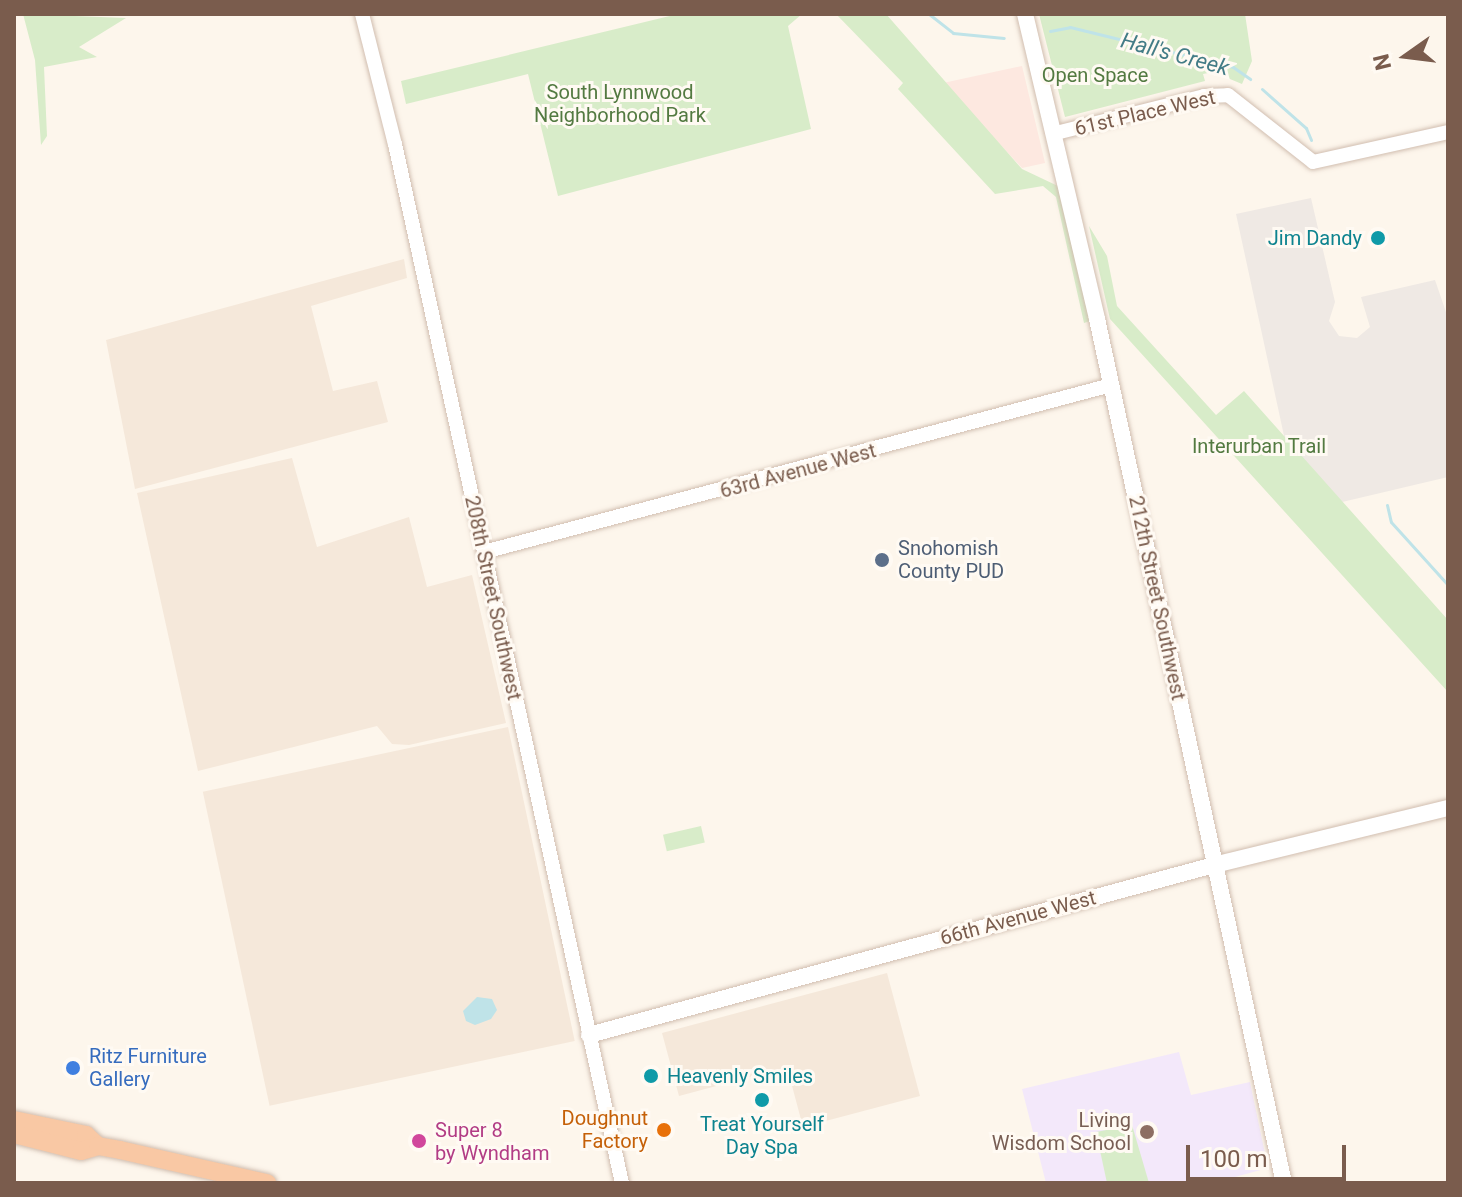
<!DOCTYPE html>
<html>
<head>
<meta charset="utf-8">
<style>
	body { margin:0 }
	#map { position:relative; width:1462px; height:1197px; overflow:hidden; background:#fdf6ec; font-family:Roboto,sans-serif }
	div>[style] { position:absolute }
	.residential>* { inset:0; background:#f5e8da; transform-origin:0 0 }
	.commercial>* { inset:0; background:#fde8e0 }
	.industrial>* { inset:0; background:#efe9e4 }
	.education>* { inset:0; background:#f3e8fa }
	.green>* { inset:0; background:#d8ecc9; transform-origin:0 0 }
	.water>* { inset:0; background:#bfe3e8 }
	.stream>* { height:3px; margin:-1.5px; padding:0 1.5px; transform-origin:1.5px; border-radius:1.5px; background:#bfe3e8 }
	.roads { filter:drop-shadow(0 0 2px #d1beb0) drop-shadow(0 0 2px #d1beb0) }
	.tertiary>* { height:14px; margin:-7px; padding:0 7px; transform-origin:7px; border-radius:7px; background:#fff }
	.secondary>* { height:16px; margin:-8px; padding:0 8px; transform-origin:8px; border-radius:8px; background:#fff }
	.trunk>* { height:18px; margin:-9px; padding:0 9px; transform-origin:9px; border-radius:9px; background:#f9c8a4 }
	.dots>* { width:22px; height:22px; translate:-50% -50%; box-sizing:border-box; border:4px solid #fffaf3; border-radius:50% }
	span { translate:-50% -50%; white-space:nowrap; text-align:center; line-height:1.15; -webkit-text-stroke:6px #fffaf3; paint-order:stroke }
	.park-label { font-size:20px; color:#537a41 }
	.street-label { font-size:20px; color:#7a5c4d }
	.culture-label { font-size:20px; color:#0d838f }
	.right { translate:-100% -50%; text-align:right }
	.left { translate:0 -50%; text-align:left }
	.service-label { font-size:20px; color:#4e5e75 }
	.shop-label { font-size:20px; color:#366cbe }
	.food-label { font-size:20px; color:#c56008 }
	.education-label { font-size:20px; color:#785e54 }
	.hotel-label { font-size:20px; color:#b23c85 }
	.water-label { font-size:22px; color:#437c86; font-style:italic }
	.frame { position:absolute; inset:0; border:16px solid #7a5c4d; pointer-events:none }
	.north { position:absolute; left:1366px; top:16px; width:80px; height:80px; -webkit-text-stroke:6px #fffaf3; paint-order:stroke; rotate:256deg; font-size:22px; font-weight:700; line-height:32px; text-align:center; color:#7a5c4d }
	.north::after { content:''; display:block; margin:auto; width:28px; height:36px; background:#7a5c4d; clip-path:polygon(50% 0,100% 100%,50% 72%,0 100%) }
	.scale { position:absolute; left:1186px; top:1145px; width:160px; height:36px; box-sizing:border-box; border:4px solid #7a5c4d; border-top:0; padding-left:10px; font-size:24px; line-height:28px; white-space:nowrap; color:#7a5c4d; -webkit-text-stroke:6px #fffaf3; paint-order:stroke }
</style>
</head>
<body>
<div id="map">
	<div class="residential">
		<div style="clip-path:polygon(404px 259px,407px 278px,311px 306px,333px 391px,377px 381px,388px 422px,135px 489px,106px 340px)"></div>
		<div style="clip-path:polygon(292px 458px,317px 547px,409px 517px,427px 587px,472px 575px,506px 723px,409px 745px,392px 744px,377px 726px,198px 771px,137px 493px)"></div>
		<div style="left:508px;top:727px;width:321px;height:312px;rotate:78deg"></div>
		<div style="clip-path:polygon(887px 973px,920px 1096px,803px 1127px,787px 1067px,679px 1096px,662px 1033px)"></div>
	</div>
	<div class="commercial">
		<div style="clip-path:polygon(1022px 66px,1045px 163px,1022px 168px,943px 83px)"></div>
	</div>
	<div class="industrial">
		<div style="clip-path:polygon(1311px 198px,1335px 302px,1329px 321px,1339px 336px,1357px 338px,1370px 327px,1361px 297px,1435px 280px,1448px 318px,1448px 477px,1338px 503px,1286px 445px,1236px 214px)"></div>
	</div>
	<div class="education">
		<div style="clip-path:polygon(1179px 1052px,1191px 1095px,1250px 1082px,1268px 1168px,1213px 1183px,1046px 1183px,1022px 1089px)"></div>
	</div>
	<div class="green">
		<div style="clip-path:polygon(23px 14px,126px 18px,79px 47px,97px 57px,44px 67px,47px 136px,41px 145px,35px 60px)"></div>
		<div style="clip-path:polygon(678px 14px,802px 14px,788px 26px,811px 129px,558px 196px,528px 74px,406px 104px,401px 81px)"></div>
		<div style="clip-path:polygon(836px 14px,886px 14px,1022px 169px,1060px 187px,1090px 321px,1084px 323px,1056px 197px,1043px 186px,995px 194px,898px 89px,903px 83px)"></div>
		<div style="clip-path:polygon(1039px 14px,1245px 14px,1252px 61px,1242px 84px,1213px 72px,1203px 74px,1205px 81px,1065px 117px)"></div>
		<div style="clip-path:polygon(1089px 226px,1107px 256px,1117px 306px,1216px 415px,1244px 391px,1448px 620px,1448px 692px,1110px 319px)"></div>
		<div style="left:701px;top:826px;width:17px;height:39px;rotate:77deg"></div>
		<div style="clip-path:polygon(1132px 1125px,1149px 1183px,1107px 1183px,1096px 1132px)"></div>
	</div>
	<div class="water">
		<div style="clip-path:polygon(477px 997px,492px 999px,497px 1010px,491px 1019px,475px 1025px,466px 1021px,463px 1011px)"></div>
	</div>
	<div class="stream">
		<div style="left:929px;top:14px;width:31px;rotate:38deg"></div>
		<div style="left:953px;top:33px;width:51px;rotate:5.6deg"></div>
		<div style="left:1050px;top:31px;width:20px;rotate:-11deg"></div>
		<div style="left:1070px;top:27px;width:168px;rotate:13.8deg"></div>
		<div style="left:1233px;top:67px;width:21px;rotate:35deg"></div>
		<div style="left:1262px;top:89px;width:59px;rotate:41.6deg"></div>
		<div style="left:1306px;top:128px;width:13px;rotate:67deg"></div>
		<div style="left:1387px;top:505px;width:17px;rotate:77deg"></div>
		<div style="left:1391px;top:522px;width:85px;rotate:47.9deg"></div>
	</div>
	<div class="roads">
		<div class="tertiary">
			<div style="left:362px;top:14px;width:134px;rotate:75.8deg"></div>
			<div style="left:395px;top:144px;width:1064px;rotate:77.68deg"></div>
			<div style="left:1056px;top:133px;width:153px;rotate:-14deg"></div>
			<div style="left:1204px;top:96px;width:24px;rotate:-2deg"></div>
			<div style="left:1228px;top:95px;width:108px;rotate:38.2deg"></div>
			<div style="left:1313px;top:162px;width:138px;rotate:-12.5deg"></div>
			<div style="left:484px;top:552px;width:649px;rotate:-14.91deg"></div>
		</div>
		<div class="secondary">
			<div style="left:1025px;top:14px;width:313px;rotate:76.7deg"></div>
			<div style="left:1097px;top:319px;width:884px;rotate:77.79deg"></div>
			<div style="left:589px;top:1035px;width:648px;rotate:-15.22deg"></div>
			<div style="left:1214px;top:865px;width:241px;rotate:-13.7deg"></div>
		</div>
		<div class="trunk">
			<div style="left:14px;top:1120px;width:74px;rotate:11.8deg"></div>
			<div style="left:86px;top:1135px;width:16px;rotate:43deg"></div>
			<div style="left:14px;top:1134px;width:69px;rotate:14.2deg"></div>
			<div style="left:81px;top:1151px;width:18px;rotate:-16deg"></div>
			<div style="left:98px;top:1146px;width:22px;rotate:10deg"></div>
			<div style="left:120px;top:1150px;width:151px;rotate:12.7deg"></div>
		</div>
	</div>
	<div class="dots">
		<div style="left:1378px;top:238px;background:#0f9aa8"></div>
		<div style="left:882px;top:560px;background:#5c6f8a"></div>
		<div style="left:73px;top:1068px;background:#3f7fe0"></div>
		<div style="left:651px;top:1076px;background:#0f9aa8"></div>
		<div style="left:762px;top:1100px;background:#0f9aa8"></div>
		<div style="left:664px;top:1130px;background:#e8710a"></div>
		<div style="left:1147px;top:1132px;background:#8d6e63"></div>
		<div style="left:419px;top:1141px;background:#d1479c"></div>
	</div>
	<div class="park-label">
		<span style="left:1095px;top:75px">Open Space</span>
		<span style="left:620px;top:104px">South Lynnwood<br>Neighborhood Park</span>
		<span style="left:1259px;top:446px">Interurban Trail</span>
	</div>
	<div class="street-label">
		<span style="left:1145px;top:113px;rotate:-13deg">61st Place West</span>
		<span style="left:798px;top:471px;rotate:-15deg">63rd Avenue West</span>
		<span style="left:493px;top:598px;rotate:78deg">208th Street Southwest</span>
		<span style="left:1157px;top:598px;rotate:78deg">212th Street Southwest</span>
		<span style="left:1018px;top:918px;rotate:-15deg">66th Avenue West</span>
	</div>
	<div class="culture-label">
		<span class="right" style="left:1362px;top:238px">Jim Dandy</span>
		<span class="left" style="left:667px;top:1076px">Heavenly Smiles</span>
		<span style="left:762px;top:1136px">Treat Yourself<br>Day Spa</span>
	</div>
	<div class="service-label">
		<span class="left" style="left:898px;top:560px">Snohomish<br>County PUD</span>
	</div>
	<div class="shop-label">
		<span class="left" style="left:89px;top:1068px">Ritz Furniture<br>Gallery</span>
	</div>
	<div class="food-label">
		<span class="right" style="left:648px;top:1130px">Doughnut<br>Factory</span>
	</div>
	<div class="education-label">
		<span class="right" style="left:1131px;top:1132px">Living<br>Wisdom School</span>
	</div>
	<div class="hotel-label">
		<span class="left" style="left:435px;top:1142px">Super 8<br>by Wyndham</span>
	</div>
	<div class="water-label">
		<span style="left:1175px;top:54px;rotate:15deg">Hall's Creek</span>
	</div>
	<div class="frame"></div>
	<div class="north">N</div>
	<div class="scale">100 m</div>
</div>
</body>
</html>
